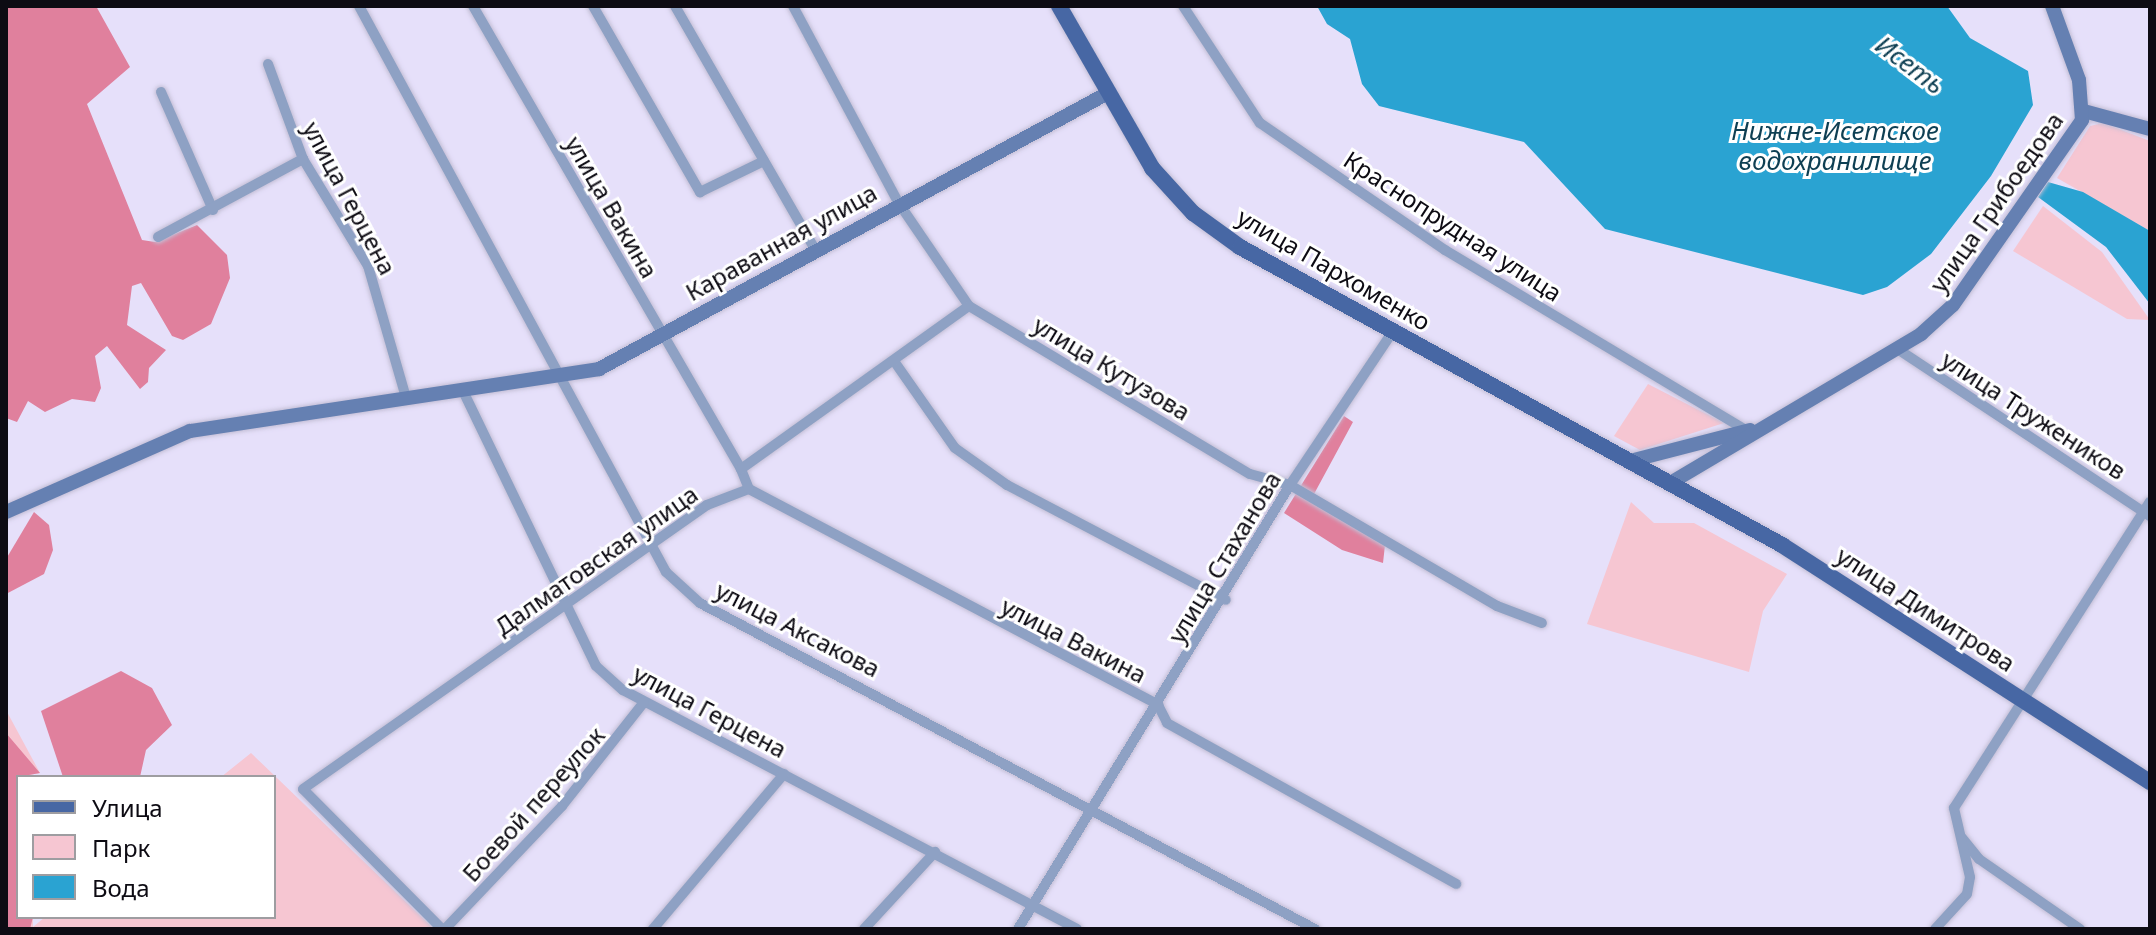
<!DOCTYPE html>
<html>
<head>
<meta charset="utf-8">
<style>
	body { margin:0 }
	#map { position:relative; width:2156px; height:935px; overflow:hidden; background:#e6e0fa; font-family:"Noto Sans",sans-serif }
	div>[style] { position:absolute }
	.green>* { inset:0; background:#f6c6d2 }
	.forest>* { inset:0; background:#e0809d }
	.water>* { inset:0; background:#2aa3d2 }
	.roads { filter:drop-shadow(0 0 2px #c3bed5) drop-shadow(0 0 2px #c3bed5) }
	.street>* { height:10px; margin:-5px; padding:0 5px; transform-origin:5px; border-radius:5px; background:#8ea1c4 }
	.secondary>* { height:14px; margin:-7px; padding:0 7px; transform-origin:7px; border-radius:7px; background:#6580b2 }
	.primary>* { height:16px; margin:-8px; padding:0 8px; transform-origin:8px; border-radius:8px; background:#4767a4 }
	span { translate:-50% -50%; white-space:nowrap; text-align:center; line-height:1.15; -webkit-text-stroke:6px #fff; paint-order:stroke }
	.street-label { font-size:24px; color:#0d0b13 }
	.water-label { font-size:26px; color:#0e3f53; font-style:italic }
	.frame { position:absolute; inset:0; border:8px solid #0d0b13; pointer-events:none }
	.legend { position:absolute; left:16px; top:775px; width:260px; height:144px; box-sizing:border-box; background:#fff; border:2px solid #9e9da1; margin:0; padding:10px 14px; list-style:none; font-size:24px; color:#0d0b13 }
	.legend li { display:flex; align-items:center; gap:16px; height:40px }
	.legend b { width:40px; border:2px solid #9e9da1 }
</style>
</head>
<body>
<div id="map">
	<div class="green">
		<div style="clip-path:polygon(2103px 123px,2150px 141px,2150px 231px,2057px 178px,2090px 126px)"></div>
		<div style="clip-path:polygon(2043px 206px,2102px 252px,2150px 320px,2127px 319px,2013px 251px)"></div>
		<div style="clip-path:polygon(1648px 384px,1724px 423px,1640px 450px,1614px 436px)"></div>
		<div style="clip-path:polygon(1631px 502px,1654px 523px,1694px 523px,1787px 574px,1763px 611px,1749px 672px,1587px 624px)"></div>
		<div style="clip-path:polygon(6px 710px,40px 773px,18px 777px,18px 917px,33px 917px,33px 927px,45px 917px,274px 917px,274px 777px,221px 777px,251px 753px,434px 929px,6px 929px)"></div>
	</div>
	<div class="forest">
		<div style="clip-path:polygon(6px 6px,96px 6px,130px 67px,87px 104px,142px 240px,155px 242px,197px 225px,227px 255px,230px 278px,211px 324px,183px 340px,172px 336px,141px 283px,132px 286px,127px 325px,166px 350px,149px 368px,148px 382px,140px 389px,107px 346px,95px 356px,101px 388px,95px 402px,72px 399px,45px 412px,28px 401px,17px 422px,6px 418px)"></div>
		<div style="clip-path:polygon(1344px 416px,1353px 422px,1314px 494px,1385px 545px,1383px 563px,1342px 550px,1284px 513px)"></div>
		<div style="clip-path:polygon(34px 512px,49px 525px,53px 550px,44px 574px,6px 594px,6px 559px)"></div>
		<div style="clip-path:polygon(121px 671px,152px 688px,172px 725px,146px 750px,140px 777px,63px 777px,41px 711px)"></div>
		<div style="clip-path:polygon(6px 733px,40px 773px,18px 777px,18px 917px,33px 917px,30px 929px,6px 929px)"></div>
	</div>
	<div class="water">
		<div style="clip-path:polygon(1317px 6px,1947px 6px,1970px 38px,2028px 71px,2033px 105px,1991px 176px,1931px 254px,1887px 287px,1863px 295px,1605px 229px,1524px 142px,1379px 106px,1362px 84px,1350px 39px,1327px 24px)"></div>
		<div style="clip-path:polygon(2048px 182px,2083px 192px,2150px 231px,2150px 304px,2106px 247px,2038px 197px)"></div>
	</div>
	<div class="roads">
		<div class="street">
			<div style="left:359px;top:6px;width:644px;rotate:61.52deg"></div>
			<div style="left:666px;top:572px;width:46px;rotate:42.4deg"></div>
			<div style="left:700px;top:603px;width:696px;rotate:27.93deg"></div>
			<div style="left:473px;top:6px;width:535px;rotate:59.94deg"></div>
			<div style="left:593px;top:6px;width:215px;rotate:60.1deg"></div>
			<div style="left:700px;top:192px;width:71px;rotate:-25.8deg"></div>
			<div style="left:675px;top:6px;width:279px;rotate:60.1deg"></div>
			<div style="left:793px;top:6px;width:222px;rotate:61.8deg"></div>
			<div style="left:898px;top:202px;width:126px;rotate:55.7deg"></div>
			<div style="left:969px;top:306px;width:327px;rotate:30.9deg"></div>
			<div style="left:1250px;top:474px;width:41px;rotate:15.4deg"></div>
			<div style="left:1290px;top:485px;width:240px;rotate:30.3deg"></div>
			<div style="left:1497px;top:606px;width:48px;rotate:20.7deg"></div>
			<div style="left:1183px;top:6px;width:140px;rotate:56.7deg"></div>
			<div style="left:1260px;top:123px;width:224px;rotate:34.5deg"></div>
			<div style="left:1445px;top:250px;width:352px;rotate:30.9deg"></div>
			<div style="left:268px;top:64px;width:101px;rotate:69.8deg"></div>
			<div style="left:303px;top:159px;width:125px;rotate:58.7deg"></div>
			<div style="left:368px;top:266px;width:137px;rotate:73.9deg"></div>
			<div style="left:161px;top:92px;width:129px;rotate:66.2deg"></div>
			<div style="left:158px;top:237px;width:165px;rotate:-28.3deg"></div>
			<div style="left:1896px;top:348px;width:305px;rotate:33.5deg"></div>
			<div style="left:894px;top:361px;width:106px;rotate:55deg"></div>
			<div style="left:955px;top:448px;width:64px;rotate:35.4deg"></div>
			<div style="left:1007px;top:485px;width:247px;rotate:27.7deg"></div>
			<div style="left:464px;top:393px;width:303px;rotate:64.2deg"></div>
			<div style="left:596px;top:666px;width:36px;rotate:42deg"></div>
			<div style="left:623px;top:690px;width:513px;rotate:27.76deg"></div>
			<div style="left:749px;top:489px;width:463px;rotate:27.8deg"></div>
			<div style="left:1158px;top:705px;width:20px;rotate:63deg"></div>
			<div style="left:1167px;top:723px;width:331px;rotate:29.1deg"></div>
			<div style="left:1962px;top:838px;width:27px;rotate:51deg"></div>
			<div style="left:1979px;top:859px;width:123px;rotate:34.7deg"></div>
			<div style="left:442px;top:929px;width:197px;rotate:-134.8deg"></div>
			<div style="left:303px;top:789px;width:494px;rotate:-35.1deg"></div>
			<div style="left:707px;top:505px;width:45px;rotate:-20.9deg"></div>
			<div style="left:749px;top:489px;width:22px;rotate:-112deg"></div>
			<div style="left:741px;top:469px;width:280px;rotate:-35.6deg"></div>
			<div style="left:445px;top:929px;width:170px;rotate:-46.4deg"></div>
			<div style="left:562px;top:806px;width:132px;rotate:-51.7deg"></div>
			<div style="left:653px;top:929px;width:203px;rotate:-49.8deg"></div>
			<div style="left:864px;top:929px;width:105px;rotate:-47.3deg"></div>
			<div style="left:1018px;top:929px;width:521px;rotate:-58.51deg"></div>
			<div style="left:1290px;top:485px;width:185px;rotate:-56.2deg"></div>
			<div style="left:1935px;top:929px;width:47px;rotate:-47.6deg"></div>
			<div style="left:1967px;top:894px;width:17px;rotate:-80deg"></div>
			<div style="left:1970px;top:877px;width:71px;rotate:-103.1deg"></div>
			<div style="left:1954px;top:808px;width:363px;rotate:-57.4deg"></div>
		</div>
		<div class="secondary">
			<div style="left:2084px;top:111px;width:68px;rotate:15.3deg"></div>
			<div style="left:1630px;top:461px;width:124px;rotate:-14.5deg"></div>
			<div style="left:1672px;top:482px;width:290px;rotate:-30.7deg"></div>
			<div style="left:1921px;top:334px;width:43px;rotate:-42.2deg"></div>
			<div style="left:1953px;top:305px;width:226px;rotate:-55.1deg"></div>
			<div style="left:2082px;top:120px;width:40px;rotate:-94.3deg"></div>
			<div style="left:2079px;top:80px;width:79px;rotate:-110deg"></div>
			<div style="left:6px;top:512px;width:201px;rotate:-23.8deg"></div>
			<div style="left:190px;top:431px;width:414px;rotate:-8.6deg"></div>
			<div style="left:599px;top:369px;width:579px;rotate:-28.47deg"></div>
		</div>
		<div class="primary">
			<div style="left:1059px;top:6px;width:187px;rotate:60.1deg"></div>
			<div style="left:1152px;top:168px;width:61px;rotate:47.7deg"></div>
			<div style="left:1193px;top:213px;width:58px;rotate:35.9deg"></div>
			<div style="left:1240px;top:247px;width:619px;rotate:28.8deg"></div>
			<div style="left:1782px;top:545px;width:438px;rotate:32.8deg"></div>
		</div>
	</div>
	<div class="street-label">
		<span style="left:350px;top:198px;rotate:62deg">улица Герцена</span>
		<span style="left:1996px;top:202px;rotate:-55deg">улица Грибоедова</span>
		<span style="left:612px;top:207px;rotate:60deg">улица Вакина</span>
		<span style="left:1453px;top:226px;rotate:33deg">Краснопрудная улица</span>
		<span style="left:781px;top:242px;rotate:-29deg">Караванная улица</span>
		<span style="left:1334px;top:269px;rotate:30deg">улица Пархоменко</span>
		<span style="left:1112px;top:368px;rotate:31deg">улица Кутузова</span>
		<span style="left:2034px;top:415px;rotate:33deg">улица Тружеников</span>
		<span style="left:1224px;top:557px;rotate:-59deg">улица Стаханова</span>
		<span style="left:596px;top:560px;rotate:-35deg">Далматовская улица</span>
		<span style="left:1926px;top:609px;rotate:33deg">улица Димитрова</span>
		<span style="left:798px;top:629px;rotate:27deg">улица Аксакова</span>
		<span style="left:1074px;top:640px;rotate:27deg">улица Вакина</span>
		<span style="left:710px;top:711px;rotate:28deg">улица Герцена</span>
		<span style="left:533px;top:804px;rotate:-48deg">Боевой переулок</span>
	</div>
	<div class="water-label">
		<span style="left:1910px;top:65px;rotate:37deg">Исеть</span>
		<span style="left:1835px;top:146px">Нижне-Исетское<br>водохранилище</span>
	</div>
	<div class="frame"></div>
	<ul class="legend">
	<li><b style="height:10px;background:#4767a4"></b>Улица</li>
	<li><b style="height:22px;background:#f6c6d2"></b>Парк</li>
	<li><b style="height:22px;background:#2aa3d2"></b>Вода</li>
	</ul>
</div>
</body>
</html>
